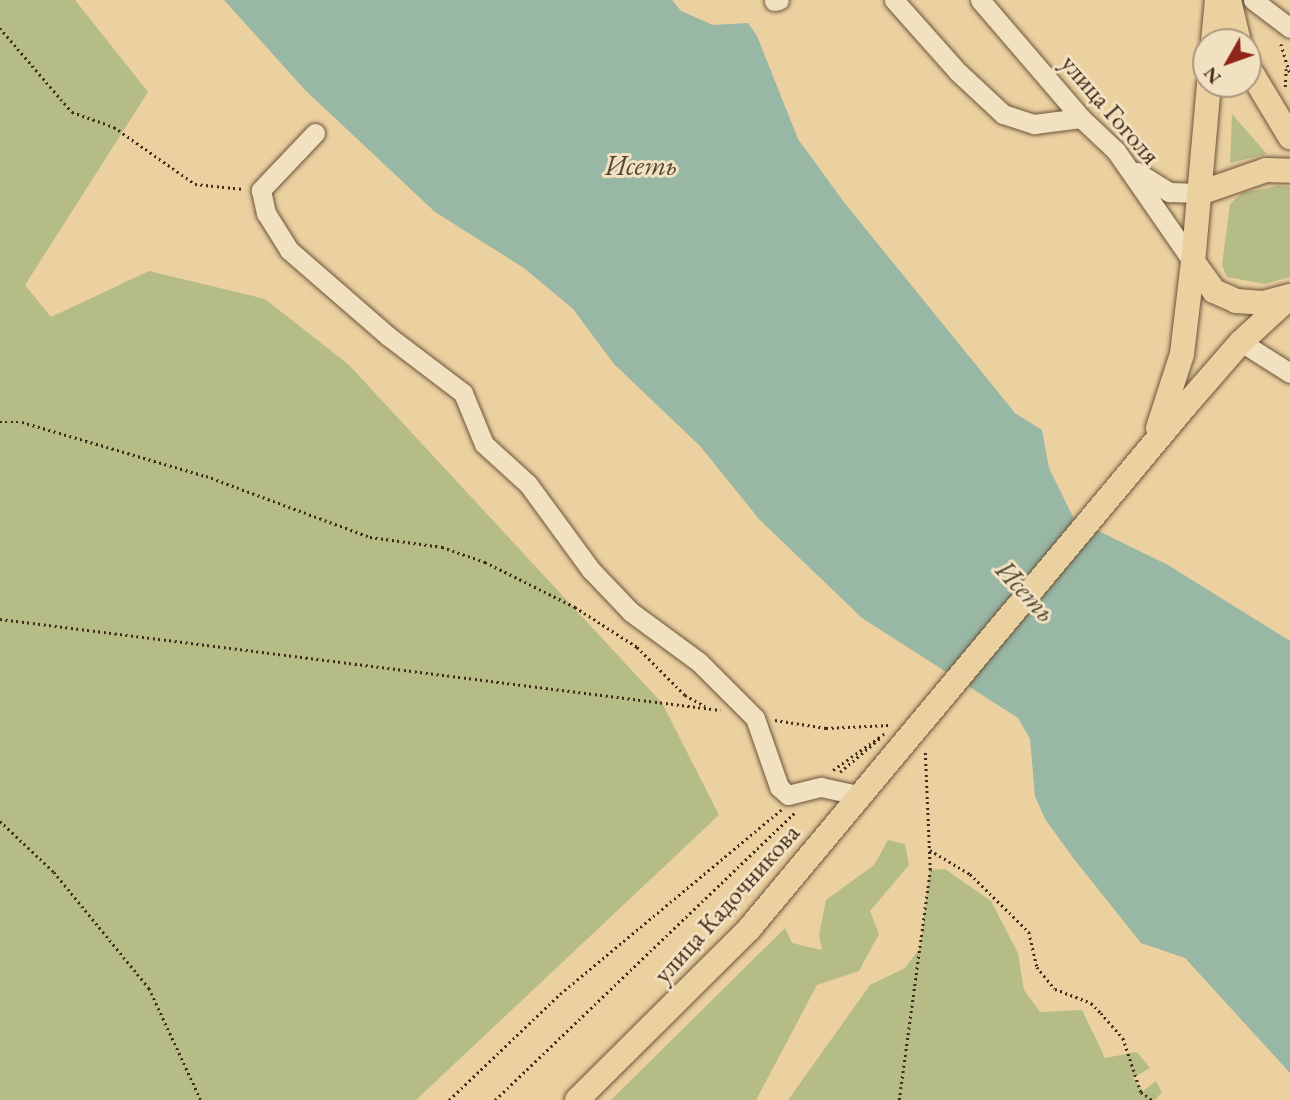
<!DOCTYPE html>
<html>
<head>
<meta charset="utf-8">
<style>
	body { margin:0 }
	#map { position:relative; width:1290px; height:1100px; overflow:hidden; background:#ebd1a0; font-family:"EB Garamond",serif }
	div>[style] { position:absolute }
	.green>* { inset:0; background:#b6bc85 }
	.water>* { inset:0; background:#98b7a4 }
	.path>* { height:2.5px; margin-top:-1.25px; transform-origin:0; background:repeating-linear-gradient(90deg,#412b1b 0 2px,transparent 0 5.5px) }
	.roads { filter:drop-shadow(0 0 2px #6c543c) drop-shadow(0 0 2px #6c543c) }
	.minor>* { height:19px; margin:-9.5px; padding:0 9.5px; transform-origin:9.5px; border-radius:9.5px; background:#f2e1c1 }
	.major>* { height:24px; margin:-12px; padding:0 12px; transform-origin:12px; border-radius:12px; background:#ebd1a0 }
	span { translate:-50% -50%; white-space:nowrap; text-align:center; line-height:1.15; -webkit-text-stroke:6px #f2e1c1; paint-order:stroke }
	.street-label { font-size:26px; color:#412b1b }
	.water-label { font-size:28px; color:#524736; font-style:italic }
	.north { position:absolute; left:1192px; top:28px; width:70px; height:70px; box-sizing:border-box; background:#f2e1c1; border:2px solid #ab987f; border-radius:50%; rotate:230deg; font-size:19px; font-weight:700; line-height:28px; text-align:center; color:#412b1b }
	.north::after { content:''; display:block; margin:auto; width:24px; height:32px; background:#8f2418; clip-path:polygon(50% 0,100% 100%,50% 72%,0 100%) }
</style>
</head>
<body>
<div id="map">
	<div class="green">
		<div style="clip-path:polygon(0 0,75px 0,148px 92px,25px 285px,51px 317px,149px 271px,265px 299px,349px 365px,662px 703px,719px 815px,416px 1100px,0 1100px)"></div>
		<div style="clip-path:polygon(1232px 114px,1267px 154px,1230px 163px)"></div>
		<div style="clip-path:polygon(1278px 186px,1290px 187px,1290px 277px,1265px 284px,1227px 277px,1222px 265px,1230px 204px,1242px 193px)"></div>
		<div style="clip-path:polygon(888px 840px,905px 844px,909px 865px,870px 911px,879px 934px,859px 971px,817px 985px,756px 1100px,611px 1100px,785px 928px,792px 943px,822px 950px,819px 935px,826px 900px,874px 865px)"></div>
		<div style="clip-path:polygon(945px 869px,991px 901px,1018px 953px,1024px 990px,1040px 1012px,1082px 1010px,1105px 1058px,1137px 1052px,1150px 1068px,1133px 1078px,1143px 1091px,1156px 1081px,1162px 1092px,1155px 1100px,788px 1100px,870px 985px,905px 968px,920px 948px,930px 870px)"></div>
	</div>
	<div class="water">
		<div style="clip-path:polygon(224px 0,672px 0,681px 11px,713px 25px,748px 23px,757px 36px,798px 139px,843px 201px,1015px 413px,1042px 430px,1049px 468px,1074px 519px,1168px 565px,1290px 641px,1290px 1073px,1185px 958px,1141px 943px,1074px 859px,1045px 819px,1035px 796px,1030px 739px,1018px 718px,862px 618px,759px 519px,700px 446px,614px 364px,573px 309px,524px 268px,435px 212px,305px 90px)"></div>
	</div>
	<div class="path">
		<div style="left:0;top:28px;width:111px;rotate:49.4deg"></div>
		<div style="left:72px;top:112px;width:45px;rotate:19.7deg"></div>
		<div style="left:114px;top:127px;width:99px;rotate:35.1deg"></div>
		<div style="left:195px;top:184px;width:49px;rotate:5.8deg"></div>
		<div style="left:1281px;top:44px;width:30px;rotate:73deg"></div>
		<div style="left:1285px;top:87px;width:18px;rotate:-87deg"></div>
		<div style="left:0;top:422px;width:22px"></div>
		<div style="left:22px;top:422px;width:192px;rotate:16.4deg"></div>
		<div style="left:206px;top:476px;width:175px;rotate:20.4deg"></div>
		<div style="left:370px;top:537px;width:73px;rotate:7.9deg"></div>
		<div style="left:442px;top:547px;width:46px;rotate:19.2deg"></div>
		<div style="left:485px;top:562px;width:101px;rotate:26.6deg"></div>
		<div style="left:575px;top:607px;width:74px;rotate:32.8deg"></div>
		<div style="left:637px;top:647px;width:68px;rotate:45deg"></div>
		<div style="left:685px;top:695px;width:23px;rotate:29deg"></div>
		<div style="left:0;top:619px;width:726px;rotate:7.2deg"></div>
		<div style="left:775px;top:720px;width:52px;rotate:8.9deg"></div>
		<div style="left:826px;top:728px;width:64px;rotate:-2.7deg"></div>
		<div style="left:833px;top:770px;width:64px;rotate:-35.4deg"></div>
		<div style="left:840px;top:772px;width:52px;rotate:-40.4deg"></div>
		<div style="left:0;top:821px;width:74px;rotate:43.4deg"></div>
		<div style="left:54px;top:872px;width:150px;rotate:50.7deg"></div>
		<div style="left:149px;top:988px;width:123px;rotate:65.1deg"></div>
		<div style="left:930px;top:850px;width:47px;rotate:31deg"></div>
		<div style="left:970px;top:874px;width:83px;rotate:44.5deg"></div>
		<div style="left:1029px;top:932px;width:36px;rotate:77deg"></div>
		<div style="left:1037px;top:967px;width:28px;rotate:51deg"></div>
		<div style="left:1055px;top:989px;width:39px;rotate:21deg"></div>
		<div style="left:1091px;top:1003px;width:14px;rotate:45deg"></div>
		<div style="left:1101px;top:1013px;width:33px;rotate:49deg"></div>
		<div style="left:1123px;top:1038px;width:57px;rotate:71.6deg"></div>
		<div style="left:1141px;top:1092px;width:14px;rotate:36deg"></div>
		<div style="left:449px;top:1100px;width:153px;rotate:-43.7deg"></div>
		<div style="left:560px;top:994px;width:288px;rotate:-39.8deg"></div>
		<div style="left:495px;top:1100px;width:417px;rotate:-43.8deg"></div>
		<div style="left:899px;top:1100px;width:232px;rotate:-82.3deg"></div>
		<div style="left:930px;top:870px;width:118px;rotate:-92.4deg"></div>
	</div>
	<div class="roads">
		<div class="minor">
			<div style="left:894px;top:0;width:96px;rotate:48.4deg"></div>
			<div style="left:958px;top:72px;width:62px;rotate:43deg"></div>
			<div style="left:1003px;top:114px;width:33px;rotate:18deg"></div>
			<div style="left:1034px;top:124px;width:47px;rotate:-7.3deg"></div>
			<div style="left:980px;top:0;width:155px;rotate:49.4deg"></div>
			<div style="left:1081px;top:118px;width:48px;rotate:43.3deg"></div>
			<div style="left:1116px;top:151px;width:135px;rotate:55.3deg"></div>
			<div style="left:1253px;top:0;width:46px;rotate:37.1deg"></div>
			<div style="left:774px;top:1px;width:5px;rotate:-11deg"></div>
			<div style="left:315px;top:133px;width:79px;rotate:133.5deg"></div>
			<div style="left:261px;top:190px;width:24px;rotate:78deg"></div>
			<div style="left:266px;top:213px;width:44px;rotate:58.1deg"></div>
			<div style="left:289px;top:250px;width:131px;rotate:41deg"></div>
			<div style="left:388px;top:336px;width:94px;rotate:37.2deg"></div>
			<div style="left:463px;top:393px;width:55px;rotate:67.6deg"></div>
			<div style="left:484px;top:444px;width:59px;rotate:42.3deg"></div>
			<div style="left:528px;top:484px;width:107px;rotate:53.8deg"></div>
			<div style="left:591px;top:570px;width:58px;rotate:46.4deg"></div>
			<div style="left:631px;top:612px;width:84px;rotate:36.3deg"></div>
			<div style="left:699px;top:662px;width:79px;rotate:45deg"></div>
			<div style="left:755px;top:718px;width:73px;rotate:70.8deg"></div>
			<div style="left:779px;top:787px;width:12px;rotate:42deg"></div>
			<div style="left:788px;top:795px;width:34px;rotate:-14deg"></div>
			<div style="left:821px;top:787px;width:42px;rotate:12.4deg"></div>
			<div style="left:1137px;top:172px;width:38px;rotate:32deg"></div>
			<div style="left:1169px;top:192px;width:31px;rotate:2deg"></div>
			<div style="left:1241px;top:342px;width:58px;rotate:32.3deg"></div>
		</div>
		<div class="major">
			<div style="left:1229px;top:0;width:43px;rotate:76.6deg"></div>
			<div style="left:1213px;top:42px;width:42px;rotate:-84.6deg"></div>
			<div style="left:1248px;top:67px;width:82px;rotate:59deg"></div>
			<div style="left:1209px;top:84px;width:179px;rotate:95.1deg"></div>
			<div style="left:1193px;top:262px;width:36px;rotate:54deg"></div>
			<div style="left:1214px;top:291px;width:24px;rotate:24deg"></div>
			<div style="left:1236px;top:301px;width:27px;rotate:4deg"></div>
			<div style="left:1263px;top:303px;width:27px;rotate:-15deg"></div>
			<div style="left:1200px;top:193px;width:70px;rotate:-19.2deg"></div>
			<div style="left:1266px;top:170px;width:24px;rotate:2deg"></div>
			<div style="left:1158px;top:428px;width:78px;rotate:-72deg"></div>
			<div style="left:1182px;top:354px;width:93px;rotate:-83.2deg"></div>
			<div style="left:577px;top:1100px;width:243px;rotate:-44.8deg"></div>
			<div style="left:749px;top:929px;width:682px;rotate:-50.17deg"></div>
			<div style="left:1186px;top:405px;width:84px;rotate:-48.9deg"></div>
			<div style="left:1241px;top:342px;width:67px;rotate:-42.6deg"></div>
		</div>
	</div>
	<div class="street-label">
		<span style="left:1110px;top:110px;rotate:49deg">улица Гоголя</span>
		<span style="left:727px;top:904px;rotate:-48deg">улица Кадочникова</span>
	</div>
	<div class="water-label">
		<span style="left:641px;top:165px">Исеть</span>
		<span style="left:1026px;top:591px;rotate:47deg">Исеть</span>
	</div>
	<div class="north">N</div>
</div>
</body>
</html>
